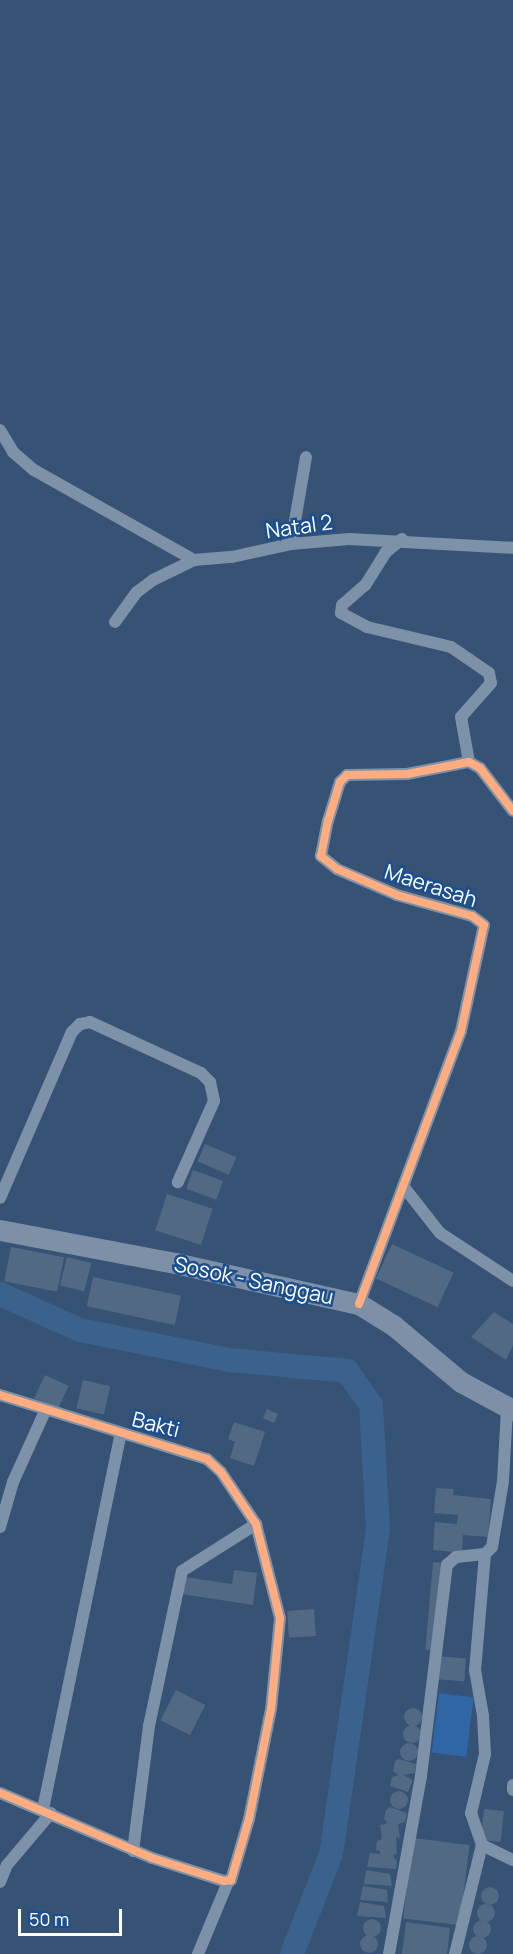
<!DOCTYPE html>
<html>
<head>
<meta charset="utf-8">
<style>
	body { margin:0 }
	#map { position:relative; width:513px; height:1954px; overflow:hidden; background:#365274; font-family:Manrope,sans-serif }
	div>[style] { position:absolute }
	.green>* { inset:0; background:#2f66a5; transform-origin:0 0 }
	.river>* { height:24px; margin:-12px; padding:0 12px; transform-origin:12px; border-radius:12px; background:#3b618d }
	.building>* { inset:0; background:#526984; transform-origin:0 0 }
	.round { border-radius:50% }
	.minor>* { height:12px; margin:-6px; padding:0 6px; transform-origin:6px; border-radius:6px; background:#7d92a8 }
	.trunk>* { height:21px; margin:-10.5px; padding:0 10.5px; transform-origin:10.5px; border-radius:10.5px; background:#7e90a7 }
	.cycleway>* { height:8px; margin:-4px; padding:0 4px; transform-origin:4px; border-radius:4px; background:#ffac80 }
	span { translate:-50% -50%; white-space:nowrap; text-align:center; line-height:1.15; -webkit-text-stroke:5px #1b4f8f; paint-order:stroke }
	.street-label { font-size:21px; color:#fff }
	.scale { position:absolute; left:18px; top:1909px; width:104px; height:27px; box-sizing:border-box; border:3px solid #fff; border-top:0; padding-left:8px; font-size:18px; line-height:21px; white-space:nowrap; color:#fff; -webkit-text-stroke:4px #1b4f8f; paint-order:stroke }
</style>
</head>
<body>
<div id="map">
	<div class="green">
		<div style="left:439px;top:1693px;width:35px;height:60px;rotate:7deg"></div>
	</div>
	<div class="river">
		<div style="left:0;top:1294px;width:88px;rotate:24.2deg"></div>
		<div style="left:80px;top:1330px;width:152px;rotate:11.4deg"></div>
		<div style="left:229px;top:1360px;width:119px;rotate:5.3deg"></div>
		<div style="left:347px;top:1371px;width:42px;rotate:54.8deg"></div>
		<div style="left:371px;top:1405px;width:124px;rotate:86.8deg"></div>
		<div style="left:378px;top:1529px;width:328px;rotate:98.2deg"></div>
		<div style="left:331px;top:1854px;width:107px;rotate:111.3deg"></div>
	</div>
	<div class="building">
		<div style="left:205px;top:1144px;width:34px;height:19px;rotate:23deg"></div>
		<div style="left:193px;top:1170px;width:32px;height:20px;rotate:20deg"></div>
		<div style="left:167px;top:1194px;width:48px;height:38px;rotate:18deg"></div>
		<div style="left:392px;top:1244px;width:68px;height:38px;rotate:25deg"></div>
		<div style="left:11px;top:1247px;width:54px;height:35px;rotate:11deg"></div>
		<div style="left:67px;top:1257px;width:25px;height:29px;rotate:14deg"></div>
		<div style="left:93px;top:1277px;width:90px;height:30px;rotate:12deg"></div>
		<div style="clip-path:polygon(494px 1312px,513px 1324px,513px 1345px,506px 1360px,471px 1337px)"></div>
		<div style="left:45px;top:1375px;width:26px;height:26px;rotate:25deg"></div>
		<div style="left:83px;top:1380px;width:28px;height:29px;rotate:13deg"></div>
		<div style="left:267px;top:1409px;width:12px;height:10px;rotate:24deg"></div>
		<div style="clip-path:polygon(234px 1422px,265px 1432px,254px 1466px,230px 1458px,235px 1442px,228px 1439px)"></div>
		<div style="clip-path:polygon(436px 1488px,454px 1489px,453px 1495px,491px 1499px,488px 1537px,463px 1535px,462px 1553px,433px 1550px,435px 1522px,457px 1524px,458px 1515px,434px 1513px)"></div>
		<div style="left:433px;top:1562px;width:12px;height:88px;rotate:5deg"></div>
		<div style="clip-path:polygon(234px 1570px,257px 1573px,253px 1605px,181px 1594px,184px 1577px,232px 1584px)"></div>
		<div style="left:314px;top:1609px;width:27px;height:27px;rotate:86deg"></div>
		<div style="left:434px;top:1656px;width:32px;height:23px;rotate:4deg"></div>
		<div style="left:176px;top:1690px;width:33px;height:34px;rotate:27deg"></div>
		<div class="round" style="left:404px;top:1708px;width:18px;height:18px"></div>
		<div class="round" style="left:403px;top:1725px;width:18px;height:18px"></div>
		<div class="round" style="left:400px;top:1743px;width:18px;height:18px"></div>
		<div style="clip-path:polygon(399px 1759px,416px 1764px,415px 1773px,403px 1775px,413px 1780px,408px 1792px,390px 1786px,392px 1777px,398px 1775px,393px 1771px,395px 1761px)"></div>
		<div class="round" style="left:390px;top:1791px;width:18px;height:18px"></div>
		<div style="clip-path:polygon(390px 1807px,407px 1813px,405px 1822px,398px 1824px,400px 1838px,396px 1837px,397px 1853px,393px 1856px,397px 1861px,396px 1869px,367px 1867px,370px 1853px,380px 1854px,380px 1851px,376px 1850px,377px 1841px,382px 1839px,380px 1825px,388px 1823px,384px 1819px,386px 1810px)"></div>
		<div style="left:484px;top:1809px;width:20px;height:31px;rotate:6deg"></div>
		<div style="left:413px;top:1838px;width:57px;height:81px;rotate:7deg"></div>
		<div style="clip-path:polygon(366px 1870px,390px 1874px,392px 1886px,364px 1884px)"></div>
		<div style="clip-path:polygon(363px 1886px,387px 1890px,388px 1902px,360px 1900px)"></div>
		<div class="round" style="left:481px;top:1887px;width:18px;height:18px"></div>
		<div style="clip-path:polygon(360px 1902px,384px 1906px,386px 1918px,357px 1916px)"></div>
		<div class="round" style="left:477px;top:1904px;width:18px;height:18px"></div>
		<div class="round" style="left:363px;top:1919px;width:18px;height:18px"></div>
		<div class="round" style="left:473px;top:1920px;width:18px;height:18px"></div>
		<div style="clip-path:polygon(406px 1922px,450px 1928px,447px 1954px,402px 1954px)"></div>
		<div class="round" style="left:360px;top:1935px;width:18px;height:18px"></div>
		<div class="round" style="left:469px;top:1936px;width:18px;height:18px"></div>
	</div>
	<div class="minor">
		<div style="left:0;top:430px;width:26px;rotate:59deg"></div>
		<div style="left:13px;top:452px;width:28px;rotate:41deg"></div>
		<div style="left:34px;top:470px;width:184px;rotate:29.4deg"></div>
		<div style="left:402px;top:539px;width:21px;rotate:141deg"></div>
		<div style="left:386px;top:552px;width:39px;rotate:122deg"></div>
		<div style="left:365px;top:585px;width:30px;rotate:139deg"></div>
		<div style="left:342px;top:605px;width:8px;rotate:97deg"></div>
		<div style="left:341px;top:613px;width:30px;rotate:28deg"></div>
		<div style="left:367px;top:627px;width:86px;rotate:13.4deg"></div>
		<div style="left:451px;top:647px;width:46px;rotate:34.4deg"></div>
		<div style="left:489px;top:673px;width:10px;rotate:79deg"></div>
		<div style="left:491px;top:683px;width:45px;rotate:131.4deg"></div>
		<div style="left:461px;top:717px;width:46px;rotate:79.9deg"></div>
		<div style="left:291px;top:544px;width:88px;rotate:-80.2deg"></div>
		<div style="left:115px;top:622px;width:37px;rotate:-54deg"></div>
		<div style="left:137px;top:592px;width:20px;rotate:-37deg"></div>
		<div style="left:153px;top:580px;width:46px;rotate:-26deg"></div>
		<div style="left:194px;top:560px;width:38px;rotate:-5deg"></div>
		<div style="left:232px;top:557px;width:60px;rotate:-12.4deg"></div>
		<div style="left:291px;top:544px;width:58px;rotate:-4.9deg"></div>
		<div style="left:349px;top:539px;width:164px;rotate:3.1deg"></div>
		<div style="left:403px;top:1186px;width:60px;rotate:51.8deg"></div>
		<div style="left:440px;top:1233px;width:87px;rotate:33.3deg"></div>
		<div style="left:0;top:1198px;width:181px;rotate:-66.6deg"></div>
		<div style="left:72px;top:1032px;width:11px;rotate:-45deg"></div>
		<div style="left:80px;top:1024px;width:10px;rotate:-11deg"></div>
		<div style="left:90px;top:1022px;width:122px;rotate:24.7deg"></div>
		<div style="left:201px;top:1073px;width:13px;rotate:45deg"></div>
		<div style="left:210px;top:1082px;width:19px;rotate:78deg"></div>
		<div style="left:214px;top:1101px;width:89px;rotate:114deg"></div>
		<div style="left:359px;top:1304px;width:291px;rotate:-69.5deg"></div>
		<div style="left:461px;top:1031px;width:108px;rotate:-77.8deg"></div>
		<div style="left:484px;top:925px;width:15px;rotate:-143deg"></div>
		<div style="left:472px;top:916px;width:78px;rotate:-164.4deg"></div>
		<div style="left:397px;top:895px;width:65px;rotate:-156.6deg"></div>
		<div style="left:337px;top:869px;width:21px;rotate:-141deg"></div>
		<div style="left:321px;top:856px;width:36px;rotate:-79deg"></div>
		<div style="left:328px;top:821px;width:41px;rotate:-72.9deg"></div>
		<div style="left:340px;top:782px;width:10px;rotate:-45deg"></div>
		<div style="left:347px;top:775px;width:60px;rotate:-1deg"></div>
		<div style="left:407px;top:774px;width:63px;rotate:-11deg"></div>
		<div style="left:469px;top:762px;width:13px;rotate:29deg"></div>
		<div style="left:480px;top:768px;width:54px;rotate:52.5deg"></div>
		<div style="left:0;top:1395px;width:217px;rotate:17.2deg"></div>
		<div style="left:207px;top:1459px;width:19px;rotate:43deg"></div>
		<div style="left:221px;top:1472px;width:63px;rotate:56.1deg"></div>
		<div style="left:256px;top:1524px;width:97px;rotate:75.7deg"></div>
		<div style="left:280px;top:1618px;width:91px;rotate:95.6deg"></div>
		<div style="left:271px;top:1709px;width:112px;rotate:101.3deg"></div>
		<div style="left:249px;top:1819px;width:64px;rotate:106.4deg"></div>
		<div style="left:231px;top:1880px;width:7px;rotate:172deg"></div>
		<div style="left:224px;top:1881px;width:76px;rotate:-162.3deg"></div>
		<div style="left:152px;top:1858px;width:165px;rotate:-156.8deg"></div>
		<div style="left:0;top:1527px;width:47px;rotate:-73.9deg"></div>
		<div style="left:13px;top:1482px;width:78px;rotate:-65.7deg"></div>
		<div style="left:485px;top:1554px;width:116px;rotate:94.9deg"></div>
		<div style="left:475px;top:1670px;width:47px;rotate:80.1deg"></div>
		<div style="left:483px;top:1716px;width:38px;rotate:87deg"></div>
		<div style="left:485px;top:1754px;width:61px;rotate:103.3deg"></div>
		<div style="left:471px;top:1813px;width:34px;rotate:71deg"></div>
		<div style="left:482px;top:1845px;width:34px;rotate:26deg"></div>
		<div style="left:513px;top:1785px;width:5px;rotate:90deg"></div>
		<div style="left:43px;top:1809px;width:384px;rotate:-78.3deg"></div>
		<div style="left:133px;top:1851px;width:126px;rotate:-82.7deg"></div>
		<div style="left:149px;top:1726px;width:158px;rotate:-78deg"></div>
		<div style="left:182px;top:1571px;width:88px;rotate:-32.4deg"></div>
		<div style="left:0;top:1882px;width:18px;rotate:-68deg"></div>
		<div style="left:7px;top:1865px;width:68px;rotate:-49.8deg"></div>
		<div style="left:198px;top:1954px;width:78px;rotate:-67.4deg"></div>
		<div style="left:389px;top:1954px;width:181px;rotate:-79.8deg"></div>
		<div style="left:421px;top:1776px;width:213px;rotate:-83deg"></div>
		<div style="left:447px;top:1565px;width:12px;rotate:-42deg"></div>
		<div style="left:456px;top:1557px;width:29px;rotate:-6deg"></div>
		<div style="left:485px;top:1554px;width:10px;rotate:-45deg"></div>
		<div style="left:492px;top:1547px;width:67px;rotate:-80.5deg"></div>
		<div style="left:503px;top:1481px;width:72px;rotate:-86.8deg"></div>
		<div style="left:455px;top:1954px;width:112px;rotate:-76.1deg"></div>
	</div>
	<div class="trunk">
		<div style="left:0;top:1230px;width:178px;rotate:10.7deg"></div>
		<div style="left:175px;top:1263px;width:189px;rotate:12.6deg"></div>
		<div style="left:359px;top:1304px;width:40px;rotate:32deg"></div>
		<div style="left:393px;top:1325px;width:89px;rotate:40deg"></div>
		<div style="left:461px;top:1382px;width:59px;rotate:28.3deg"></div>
	</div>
	<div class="cycleway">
		<div style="left:359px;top:1304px;width:291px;rotate:-69.5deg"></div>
		<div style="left:461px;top:1031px;width:108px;rotate:-77.8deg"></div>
		<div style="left:484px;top:925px;width:15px;rotate:-143deg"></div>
		<div style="left:472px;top:916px;width:78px;rotate:-164.4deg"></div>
		<div style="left:397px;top:895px;width:65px;rotate:-156.6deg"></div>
		<div style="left:337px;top:869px;width:21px;rotate:-141deg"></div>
		<div style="left:321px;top:856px;width:36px;rotate:-79deg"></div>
		<div style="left:328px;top:821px;width:41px;rotate:-72.9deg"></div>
		<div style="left:340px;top:782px;width:10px;rotate:-45deg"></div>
		<div style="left:347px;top:775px;width:60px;rotate:-1deg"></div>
		<div style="left:407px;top:774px;width:63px;rotate:-11deg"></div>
		<div style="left:469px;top:762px;width:13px;rotate:29deg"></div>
		<div style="left:480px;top:768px;width:54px;rotate:52.5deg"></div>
		<div style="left:0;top:1395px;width:217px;rotate:17.2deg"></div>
		<div style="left:207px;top:1459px;width:19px;rotate:43deg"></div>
		<div style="left:221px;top:1472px;width:63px;rotate:56.1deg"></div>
		<div style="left:256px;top:1524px;width:97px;rotate:75.7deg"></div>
		<div style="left:280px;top:1618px;width:91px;rotate:95.6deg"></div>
		<div style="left:271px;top:1709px;width:112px;rotate:101.3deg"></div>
		<div style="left:249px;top:1819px;width:64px;rotate:106.4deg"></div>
		<div style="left:231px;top:1880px;width:7px;rotate:172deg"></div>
		<div style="left:224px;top:1881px;width:76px;rotate:-162.3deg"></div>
		<div style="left:152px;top:1858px;width:165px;rotate:-156.8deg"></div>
	</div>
	<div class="street-label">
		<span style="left:299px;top:526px;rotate:-8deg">Natal 2</span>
		<span style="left:431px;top:885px;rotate:18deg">Maerasah</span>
		<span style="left:254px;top:1280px;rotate:12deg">Sosok - Sanggau</span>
		<span style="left:156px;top:1424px;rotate:14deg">Bakti</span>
	</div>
	<div class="scale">50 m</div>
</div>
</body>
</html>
